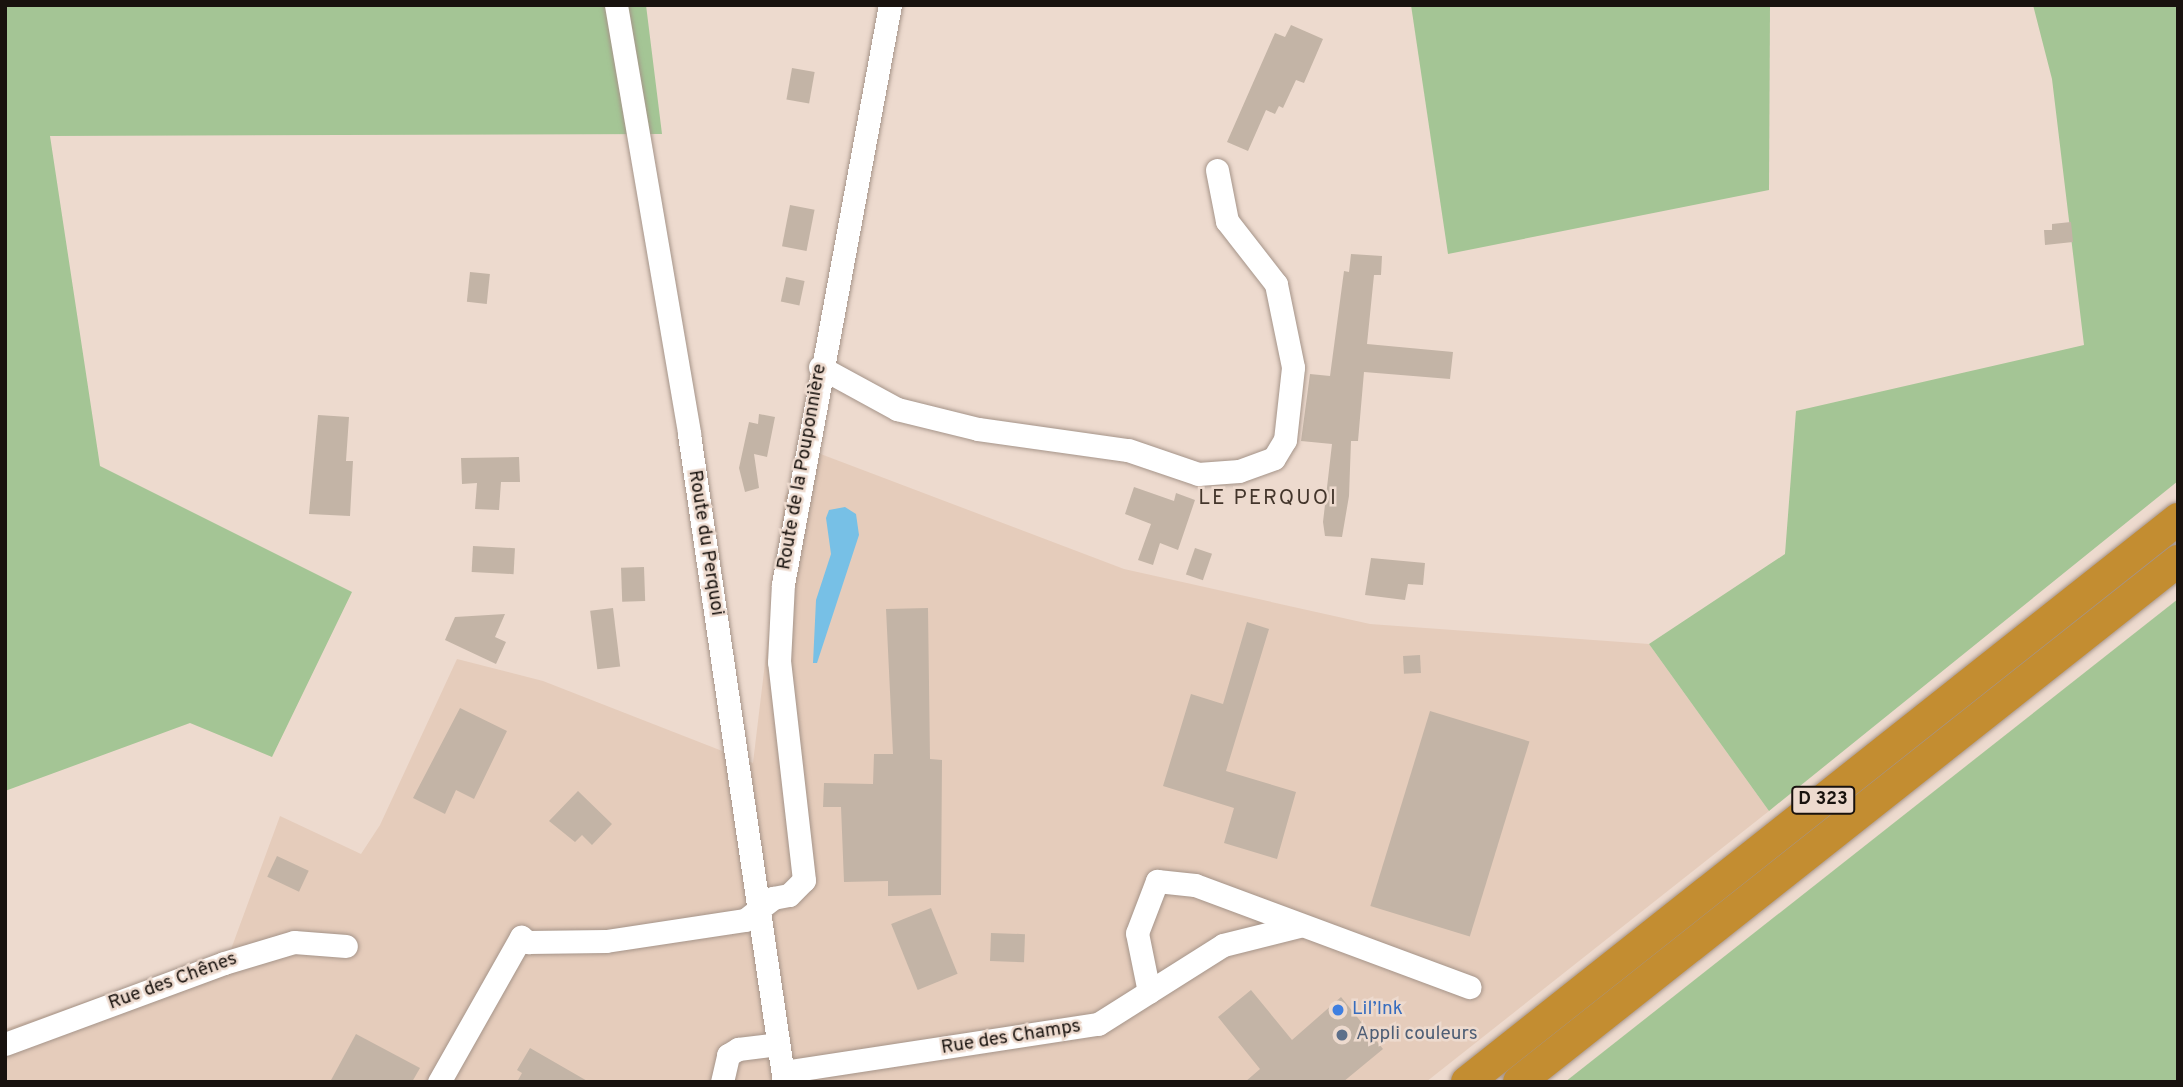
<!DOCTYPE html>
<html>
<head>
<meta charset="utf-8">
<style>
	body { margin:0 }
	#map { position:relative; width:2183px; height:1087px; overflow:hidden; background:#eddace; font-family:Overpass,sans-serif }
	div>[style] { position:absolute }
	.built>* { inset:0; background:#e5ccbb }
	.green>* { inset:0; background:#a4c595 }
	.water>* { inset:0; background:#77c0e6 }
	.building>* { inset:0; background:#c3b4a6; transform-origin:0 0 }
	.roads { filter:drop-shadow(0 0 2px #a59489) drop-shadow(0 0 2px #a59489) }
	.minor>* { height:23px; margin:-11.5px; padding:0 11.5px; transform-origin:11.5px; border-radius:11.5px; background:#fff }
	.highway>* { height:32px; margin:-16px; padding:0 16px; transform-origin:16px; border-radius:16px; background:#c38d31 }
	.dots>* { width:19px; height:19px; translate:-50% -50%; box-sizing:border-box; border:4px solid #eddace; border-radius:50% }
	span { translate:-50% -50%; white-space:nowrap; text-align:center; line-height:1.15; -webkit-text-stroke:5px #eddace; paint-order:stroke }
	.shield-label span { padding:2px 5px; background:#eddace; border:2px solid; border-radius:5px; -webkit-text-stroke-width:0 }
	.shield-label { font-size:18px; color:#18120e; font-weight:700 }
	.street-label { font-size:19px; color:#18120e }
	.shop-label { font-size:19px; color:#366cbe }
	.left { translate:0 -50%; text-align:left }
	.service-label { font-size:19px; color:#4e5e75 }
	.neighbourhood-label { font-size:21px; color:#43352b; letter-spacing:2px }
	.frame { position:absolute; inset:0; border:7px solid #18120e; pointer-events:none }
</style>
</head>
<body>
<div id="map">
	<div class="built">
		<div style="clip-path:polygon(818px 453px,1124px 569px,1370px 624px,1649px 644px,1769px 811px,1426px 1082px,5px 1082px,5px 1029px,230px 952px,280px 816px,361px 854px,380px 825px,457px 659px,543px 681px,753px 763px,785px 496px)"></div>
	</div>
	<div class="green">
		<div style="clip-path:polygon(5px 5px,646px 5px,662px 134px,50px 136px,100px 466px,352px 592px,272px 757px,190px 723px,5px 791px)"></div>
		<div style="clip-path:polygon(1411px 5px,1770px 5px,1769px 190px,1448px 254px)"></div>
		<div style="clip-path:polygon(2033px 5px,2178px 5px,2178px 481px,1769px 811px,1649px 644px,1785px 554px,1796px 411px,2084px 345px,2052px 79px)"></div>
		<div style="clip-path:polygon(2178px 599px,2178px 1082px,1565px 1082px)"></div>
	</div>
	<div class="water">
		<div style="clip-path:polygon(845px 507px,856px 514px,859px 535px,817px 663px,813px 663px,816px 600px,831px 554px,826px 518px,829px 510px)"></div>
	</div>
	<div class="building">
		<div style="clip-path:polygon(1291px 25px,1323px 39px,1304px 83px,1296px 80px,1283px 108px,1279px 106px,1275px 114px,1266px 110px,1248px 151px,1227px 142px,1275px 33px,1285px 37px)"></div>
		<div style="left:792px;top:68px;width:23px;height:32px;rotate:10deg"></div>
		<div style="left:790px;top:205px;width:25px;height:42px;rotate:11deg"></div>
		<div style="clip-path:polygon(2071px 222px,2073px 242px,2045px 245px,2044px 230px,2052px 230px,2052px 224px)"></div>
		<div style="clip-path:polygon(1351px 254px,1382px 256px,1381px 275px,1374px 275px,1367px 344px,1453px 352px,1450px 379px,1364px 372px,1358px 441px,1351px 441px,1349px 496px,1342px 537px,1325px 536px,1323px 522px,1332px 444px,1301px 441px,1310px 374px,1330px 376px,1344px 271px,1349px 272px)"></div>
		<div style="left:470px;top:272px;width:20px;height:30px;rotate:6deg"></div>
		<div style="left:786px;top:277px;width:19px;height:25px;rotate:12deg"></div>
		<div style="clip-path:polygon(759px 414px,775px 417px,767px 457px,754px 454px,759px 488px,745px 492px,739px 468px,749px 422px,758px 424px)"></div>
		<div style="clip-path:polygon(318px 415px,349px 417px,346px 461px,353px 461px,350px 516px,309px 514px)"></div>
		<div style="clip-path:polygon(519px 457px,520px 482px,501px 482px,499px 510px,475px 509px,477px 483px,462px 484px,461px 458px)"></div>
		<div style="clip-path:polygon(1134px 487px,1174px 501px,1176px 493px,1195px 500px,1178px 550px,1160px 543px,1153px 565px,1138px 560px,1151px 524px,1125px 514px)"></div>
		<div style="left:473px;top:546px;width:42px;height:26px;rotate:3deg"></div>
		<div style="left:1195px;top:548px;width:18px;height:28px;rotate:19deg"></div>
		<div style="clip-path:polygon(1371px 558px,1425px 563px,1423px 585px,1408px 584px,1405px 600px,1365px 595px)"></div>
		<div style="left:644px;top:567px;width:34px;height:23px;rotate:88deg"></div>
		<div style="left:613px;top:608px;width:59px;height:23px;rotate:83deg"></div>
		<div style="clip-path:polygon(928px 608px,930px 759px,942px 760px,941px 895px,888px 896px,888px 881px,844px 882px,841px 807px,823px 807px,824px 783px,873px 784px,874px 754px,893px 754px,886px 609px)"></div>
		<div style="clip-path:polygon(505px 614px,495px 637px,506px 642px,496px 664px,445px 640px,455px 617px)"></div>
		<div style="clip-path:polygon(1247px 622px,1269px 629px,1226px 771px,1296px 792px,1277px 859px,1224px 843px,1234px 808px,1163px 786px,1191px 694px,1223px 704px)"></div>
		<div style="left:1420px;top:655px;width:18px;height:17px;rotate:87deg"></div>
		<div style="clip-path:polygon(460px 708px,507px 731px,474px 799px,456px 790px,445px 814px,413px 798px)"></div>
		<div style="left:1430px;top:711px;width:104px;height:204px;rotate:17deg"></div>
		<div style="clip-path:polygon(578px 791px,612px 824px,592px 845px,582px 835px,575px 842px,549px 821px)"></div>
		<div style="left:277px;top:856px;width:35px;height:23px;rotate:25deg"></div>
		<div style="left:931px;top:908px;width:71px;height:43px;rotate:68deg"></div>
		<div style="left:991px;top:933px;width:34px;height:28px;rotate:2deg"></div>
		<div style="clip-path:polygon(1251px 990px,1292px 1040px,1341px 997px,1383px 1049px,1343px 1082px,1245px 1082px,1260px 1069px,1218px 1017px)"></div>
		<div style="clip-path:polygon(356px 1034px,420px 1068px,412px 1082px,330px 1082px)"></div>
		<div style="clip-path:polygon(530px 1048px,589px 1082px,517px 1082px,522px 1073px,517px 1070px)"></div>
	</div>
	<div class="roads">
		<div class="minor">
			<div style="left:616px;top:5px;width:435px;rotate:80.3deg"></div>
			<div style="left:689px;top:434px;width:655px;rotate:81.66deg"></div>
			<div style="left:820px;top:367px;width:88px;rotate:28.6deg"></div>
			<div style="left:897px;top:409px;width:83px;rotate:13.9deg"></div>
			<div style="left:978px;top:429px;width:151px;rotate:8deg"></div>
			<div style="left:1128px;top:450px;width:74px;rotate:18.9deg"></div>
			<div style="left:1198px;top:474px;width:41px;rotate:-4.2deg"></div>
			<div style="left:1239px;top:471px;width:37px;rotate:-20deg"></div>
			<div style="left:1274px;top:458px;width:21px;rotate:-59deg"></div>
			<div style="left:1285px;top:440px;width:73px;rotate:-83.7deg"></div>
			<div style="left:1293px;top:367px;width:85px;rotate:-101.6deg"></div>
			<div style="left:1276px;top:284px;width:80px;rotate:-127.9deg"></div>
			<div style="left:1227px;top:221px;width:52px;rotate:-101.1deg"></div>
			<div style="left:1149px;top:992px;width:60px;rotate:-101.5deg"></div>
			<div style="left:1137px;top:933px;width:56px;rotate:-69deg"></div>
			<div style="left:1157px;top:881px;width:38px;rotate:6deg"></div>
			<div style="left:1195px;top:885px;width:293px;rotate:20.4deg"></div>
			<div style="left:5px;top:1044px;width:233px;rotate:-20.3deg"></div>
			<div style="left:224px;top:963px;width:73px;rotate:-16.7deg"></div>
			<div style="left:294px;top:942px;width:52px;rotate:4.4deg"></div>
			<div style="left:783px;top:1072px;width:319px;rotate:-8.7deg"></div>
			<div style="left:1098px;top:1024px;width:148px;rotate:-32.3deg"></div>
			<div style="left:1223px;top:945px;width:78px;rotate:-14deg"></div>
			<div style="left:439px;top:1082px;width:167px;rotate:-60.5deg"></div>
			<div style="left:521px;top:937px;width:9px;rotate:36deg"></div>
			<div style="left:528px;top:942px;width:78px;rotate:-0.7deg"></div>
			<div style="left:606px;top:941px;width:141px;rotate:-8.6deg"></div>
			<div style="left:745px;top:920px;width:36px;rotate:-38deg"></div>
			<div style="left:773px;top:898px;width:16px;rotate:-11deg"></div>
			<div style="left:789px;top:895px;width:21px;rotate:-45deg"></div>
			<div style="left:804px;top:880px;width:219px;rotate:-96.5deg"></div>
			<div style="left:779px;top:662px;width:78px;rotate:-87.1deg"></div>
			<div style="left:783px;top:584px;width:589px;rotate:-79.53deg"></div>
			<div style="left:722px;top:1082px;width:28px;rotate:-77deg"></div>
			<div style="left:728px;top:1055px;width:12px;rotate:-31deg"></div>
			<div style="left:738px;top:1049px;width:40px;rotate:-7.1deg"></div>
		</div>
		<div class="highway">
			<div style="left:1467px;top:1082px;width:907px;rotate:-38.37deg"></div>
			<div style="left:1519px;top:1082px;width:840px;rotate:-38.33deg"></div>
		</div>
	</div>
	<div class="dots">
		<div style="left:1338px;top:1010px;background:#3f7fe0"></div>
		<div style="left:1342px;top:1035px;background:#5c6f8a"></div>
	</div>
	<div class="shield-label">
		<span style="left:1823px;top:800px">D 323</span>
	</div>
	<div class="street-label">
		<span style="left:803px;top:467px;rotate:-80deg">Route de la Pouponnière</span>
		<span style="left:705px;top:543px;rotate:81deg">Route du Perquoi</span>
		<span style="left:173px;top:982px;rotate:-20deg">Rue des Chênes</span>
		<span style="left:1011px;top:1038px;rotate:-9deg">Rue des Champs</span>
	</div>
	<div class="shop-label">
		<span class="left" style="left:1352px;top:1010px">Lil’Ink</span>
	</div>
	<div class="service-label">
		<span class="left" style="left:1356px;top:1035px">Appli couleurs</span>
	</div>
	<div class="neighbourhood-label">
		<span style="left:1268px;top:499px">LE PERQUOI</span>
	</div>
	<div class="frame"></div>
</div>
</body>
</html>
